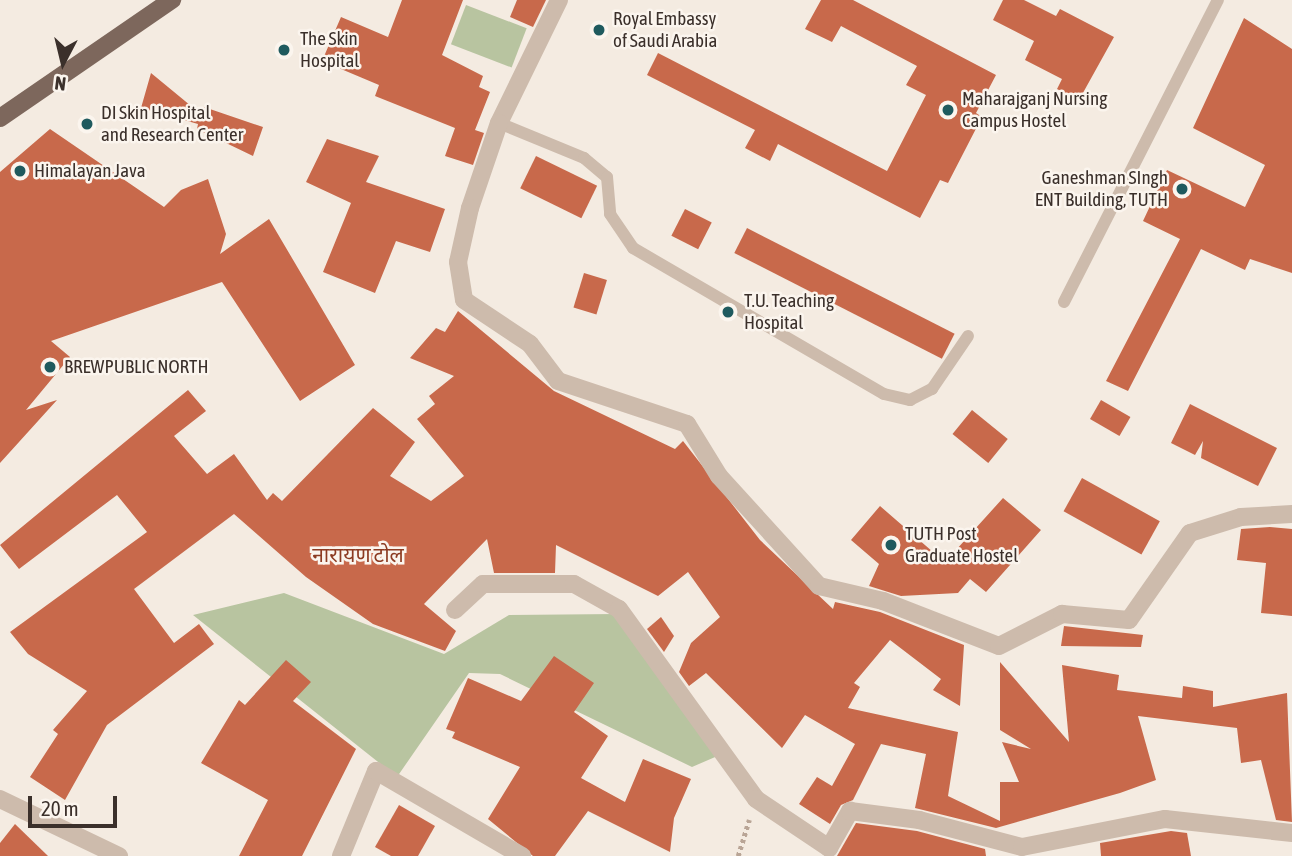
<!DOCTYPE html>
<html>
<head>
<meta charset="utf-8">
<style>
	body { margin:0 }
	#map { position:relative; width:1292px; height:856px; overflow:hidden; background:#f4ebe1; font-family:"Asap Condensed","Noto Sans Devanagari",sans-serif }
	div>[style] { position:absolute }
	.green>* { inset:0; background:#b8c4a0; transform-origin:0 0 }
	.building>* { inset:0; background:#c8694b; transform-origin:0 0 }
	.path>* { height:4.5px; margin-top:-2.25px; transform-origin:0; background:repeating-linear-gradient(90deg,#b9a596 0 3.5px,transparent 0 7px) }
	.lane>* { height:12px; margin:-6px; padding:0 6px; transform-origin:6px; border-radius:6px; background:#cdbbac }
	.street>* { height:18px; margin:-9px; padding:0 9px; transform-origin:9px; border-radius:9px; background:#cdbbac }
	.primary>* { height:18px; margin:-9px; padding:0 9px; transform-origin:9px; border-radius:9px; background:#7d675c }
	.dots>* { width:19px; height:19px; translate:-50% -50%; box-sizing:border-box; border:4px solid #fbf5ee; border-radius:50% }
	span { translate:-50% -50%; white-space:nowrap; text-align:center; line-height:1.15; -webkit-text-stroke:5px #fbf5ee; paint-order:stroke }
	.poi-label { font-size:19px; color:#3b302b }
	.left { translate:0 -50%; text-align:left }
	.right { translate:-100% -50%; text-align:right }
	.neighbourhood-label { font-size:21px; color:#8c3b22 }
	.north { position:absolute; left:28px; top:28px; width:70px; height:70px; -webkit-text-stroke:5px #fbf5ee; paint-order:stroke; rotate:187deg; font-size:19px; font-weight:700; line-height:28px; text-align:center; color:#3b302b }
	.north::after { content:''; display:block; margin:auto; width:24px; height:32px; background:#3b302b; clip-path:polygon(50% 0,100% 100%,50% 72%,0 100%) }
	.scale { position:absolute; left:28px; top:796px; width:89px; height:32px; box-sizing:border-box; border:4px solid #3b302b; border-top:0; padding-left:9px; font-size:21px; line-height:24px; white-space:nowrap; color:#3b302b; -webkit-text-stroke:5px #fbf5ee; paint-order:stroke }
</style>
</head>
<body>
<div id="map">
	<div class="green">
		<div style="left:466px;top:5px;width:65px;height:42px;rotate:21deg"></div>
		<div style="clip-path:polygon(284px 593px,444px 654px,509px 615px,617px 614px,729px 751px,692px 767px,500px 674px,469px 673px,397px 777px,193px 615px)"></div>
	</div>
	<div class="building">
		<div style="clip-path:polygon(402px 0,463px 0,442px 55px,483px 76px,479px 87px,490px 92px,475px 130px,484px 133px,473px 165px,445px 156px,455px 128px,375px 96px,379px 85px,322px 61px,341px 17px,388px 37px)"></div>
		<div style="clip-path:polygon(517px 0,546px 0,533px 27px,510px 17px)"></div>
		<div style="clip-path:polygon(821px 0,853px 0,996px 75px,976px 113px,982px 117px,948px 183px,940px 180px,920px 218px,778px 144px,770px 161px,745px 148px,755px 130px,647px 75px,658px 53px,887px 171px,926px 95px,906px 85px,917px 66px,841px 26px,832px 42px,805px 29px)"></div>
		<div style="clip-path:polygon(1003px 0,1024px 0,1056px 16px,1060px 9px,1114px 37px,1079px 100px,1057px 89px,1062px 79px,1025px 60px,1034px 41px,993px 20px)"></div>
		<div style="clip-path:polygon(1244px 18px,1292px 49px,1292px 273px,1250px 259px,1245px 270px,1201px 249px,1128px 391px,1106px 381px,1180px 239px,1143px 221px,1167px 170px,1245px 207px,1265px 165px,1193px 128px)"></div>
		<div style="clip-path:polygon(151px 73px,202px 115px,204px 107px,263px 127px,253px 156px,197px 129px,198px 124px,141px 108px)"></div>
		<div style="clip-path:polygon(50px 129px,164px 207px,181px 190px,208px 179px,226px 234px,220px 254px,269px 219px,355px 365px,300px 401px,222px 282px,51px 341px,70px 357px,26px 410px,57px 400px,0 463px,0 172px)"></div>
		<div style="clip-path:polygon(327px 139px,379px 156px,366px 182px,445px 209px,430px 252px,396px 241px,375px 293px,323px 272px,351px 203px,306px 182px)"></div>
		<div style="left:536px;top:156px;width:68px;height:36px;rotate:26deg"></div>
		<div style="left:685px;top:209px;width:30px;height:30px;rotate:27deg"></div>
		<div style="left:747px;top:228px;width:233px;height:28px;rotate:27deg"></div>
		<div style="left:584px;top:273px;width:24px;height:36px;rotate:17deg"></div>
		<div style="clip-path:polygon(458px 311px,554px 391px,675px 449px,683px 441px,760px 540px,833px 609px,835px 602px,880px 612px,964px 645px,960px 706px,933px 690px,941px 679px,890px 640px,854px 683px,860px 687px,848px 708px,958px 732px,948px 796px,1000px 821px,1000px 782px,1019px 782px,1002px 742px,1031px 749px,1000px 730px,1000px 662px,1069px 742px,1062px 665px,1119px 675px,1117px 690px,1182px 698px,1183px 686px,1213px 691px,1213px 707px,1287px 693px,1292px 822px,1276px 820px,1261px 760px,1241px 763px,1237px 728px,1138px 716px,1156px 780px,1120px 793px,996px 828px,915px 808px,926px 754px,881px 744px,853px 800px,841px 805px,830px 824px,799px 804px,817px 777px,832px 786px,855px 744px,805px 715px,782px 748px,706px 673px,689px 686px,679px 672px,691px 643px,720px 617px,688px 572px,658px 596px,556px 545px,555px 573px,494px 573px,487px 539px,424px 604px,456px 631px,445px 651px,373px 624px,306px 577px,234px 514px,134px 589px,174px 643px,199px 624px,214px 644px,107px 725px,65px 800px,30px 777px,58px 734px,53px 730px,87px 691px,28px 654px,10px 632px,147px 532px,117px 495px,19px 569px,0 545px,188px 390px,206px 411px,174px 436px,207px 474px,234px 454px,267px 500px,273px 493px,282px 501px,373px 408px,415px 442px,390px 476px,431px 501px,464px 476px,417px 419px,435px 404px,429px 396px,454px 376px,410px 358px,436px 328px,445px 332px)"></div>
		<div style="left:1101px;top:400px;width:34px;height:22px;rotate:30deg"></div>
		<div style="clip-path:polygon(1190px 404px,1277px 448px,1258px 486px,1201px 458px,1203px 441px,1195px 455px,1171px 443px)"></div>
		<div style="left:972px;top:410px;width:46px;height:31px;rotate:39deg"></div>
		<div style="left:1082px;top:478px;width:89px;height:38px;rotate:29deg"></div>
		<div style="clip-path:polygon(1003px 498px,1041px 530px,986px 592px,970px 579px,958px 593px,901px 596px,869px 586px,879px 564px,851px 540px,880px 506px,933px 552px,956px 550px)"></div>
		<div style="clip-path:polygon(1270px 527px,1292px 529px,1292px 616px,1261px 613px,1266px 563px,1237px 560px,1241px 529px)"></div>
		<div style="clip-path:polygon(661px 617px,674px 636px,664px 652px,647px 629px)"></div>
		<div style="clip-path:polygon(1064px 626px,1143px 635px,1141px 647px,1061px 646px)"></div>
		<div style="clip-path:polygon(554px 656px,594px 683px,574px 712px,608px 736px,581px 778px,625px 802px,643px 759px,691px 779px,674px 818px,670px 852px,588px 811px,555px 856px,533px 856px,488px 819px,520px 767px,452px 738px,455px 732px,446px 729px,468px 678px,521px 701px)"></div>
		<div style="clip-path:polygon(286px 660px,311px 682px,293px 701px,356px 749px,302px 856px,239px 856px,268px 800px,201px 763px,239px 700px,245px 705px)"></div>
		<div style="clip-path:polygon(399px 805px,435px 826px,418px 856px,391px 856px,375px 847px)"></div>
		<div style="clip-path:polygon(856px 823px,917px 831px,985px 849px,986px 856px,837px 856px)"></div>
		<div style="clip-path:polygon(15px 824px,48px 856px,0 856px,0 843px)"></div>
		<div style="clip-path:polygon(1171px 831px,1187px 833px,1191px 856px,1101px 856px,1100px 843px)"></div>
	</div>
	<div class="path">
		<div style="left:738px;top:856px;width:38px;rotate:-73deg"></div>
	</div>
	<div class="lane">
		<div style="left:499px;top:123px;width:92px;rotate:22.4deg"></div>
		<div style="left:584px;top:158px;width:30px;rotate:40deg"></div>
		<div style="left:607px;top:177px;width:37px;rotate:85deg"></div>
		<div style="left:610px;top:214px;width:41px;rotate:55.9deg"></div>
		<div style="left:633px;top:248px;width:290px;rotate:30.2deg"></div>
		<div style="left:884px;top:394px;width:27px;rotate:13deg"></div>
		<div style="left:910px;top:400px;width:25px;rotate:-27deg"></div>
		<div style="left:932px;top:389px;width:64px;rotate:-55.8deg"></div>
		<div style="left:1064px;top:302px;width:339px;rotate:-63deg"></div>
	</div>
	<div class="street">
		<div style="left:559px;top:0;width:137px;rotate:116deg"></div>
		<div style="left:499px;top:123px;width:90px;rotate:108.8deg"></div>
		<div style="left:470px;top:208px;width:55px;rotate:102.5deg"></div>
		<div style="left:458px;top:262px;width:38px;rotate:81deg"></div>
		<div style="left:464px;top:300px;width:79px;rotate:33.7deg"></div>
		<div style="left:530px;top:344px;width:46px;rotate:52.9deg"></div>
		<div style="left:558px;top:381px;width:136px;rotate:18.4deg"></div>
		<div style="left:687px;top:424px;width:61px;rotate:58.4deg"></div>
		<div style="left:719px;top:476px;width:149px;rotate:47.7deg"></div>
		<div style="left:819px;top:586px;width:66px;rotate:13.2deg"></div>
		<div style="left:883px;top:601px;width:124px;rotate:21.2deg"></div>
		<div style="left:999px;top:646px;width:71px;rotate:-26.9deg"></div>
		<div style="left:1062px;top:614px;width:67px;rotate:5.1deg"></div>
		<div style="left:1129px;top:620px;width:106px;rotate:-55deg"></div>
		<div style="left:1190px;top:533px;width:53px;rotate:-17.4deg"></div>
		<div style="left:1241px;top:517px;width:51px;rotate:-3.4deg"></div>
		<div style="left:455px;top:610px;width:38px;rotate:-43deg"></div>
		<div style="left:483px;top:584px;width:91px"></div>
		<div style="left:574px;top:584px;width:51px;rotate:29.1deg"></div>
		<div style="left:619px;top:609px;width:234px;rotate:54.2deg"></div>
		<div style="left:756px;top:799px;width:88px;rotate:33.9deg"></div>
		<div style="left:829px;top:848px;width:43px;rotate:-60.4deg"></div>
		<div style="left:850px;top:811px;width:70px;rotate:7.4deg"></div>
		<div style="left:919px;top:820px;width:106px;rotate:14.7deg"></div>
		<div style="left:1022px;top:847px;width:146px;rotate:-11.1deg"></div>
		<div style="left:1165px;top:819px;width:128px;rotate:6.3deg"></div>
		<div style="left:0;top:799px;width:132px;rotate:25.6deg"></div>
		<div style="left:341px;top:856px;width:92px;rotate:-67.6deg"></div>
		<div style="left:376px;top:771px;width:169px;rotate:30.2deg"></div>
	</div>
	<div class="primary">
		<div style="left:0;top:118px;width:209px;rotate:-34.5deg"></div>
	</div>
	<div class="dots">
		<div style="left:599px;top:30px;background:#1f5a5e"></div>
		<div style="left:284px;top:50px;background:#1f5a5e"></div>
		<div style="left:948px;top:110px;background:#1f5a5e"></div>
		<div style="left:87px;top:124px;background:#1f5a5e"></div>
		<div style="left:20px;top:171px;background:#1f5a5e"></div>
		<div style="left:1182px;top:189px;background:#1f5a5e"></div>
		<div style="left:728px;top:312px;background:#1f5a5e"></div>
		<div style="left:50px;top:367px;background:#1f5a5e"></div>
		<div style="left:891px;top:545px;background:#1f5a5e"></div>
	</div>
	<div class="poi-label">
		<span class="left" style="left:613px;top:30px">Royal Embassy<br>of Saudi Arabia</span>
		<span class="left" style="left:300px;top:50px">The Skin<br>Hospital</span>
		<span class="left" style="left:962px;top:110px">Maharajganj Nursing<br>Campus Hostel</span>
		<span class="left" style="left:101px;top:124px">DI Skin Hospital<br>and Research Center</span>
		<span class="left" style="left:34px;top:171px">Himalayan Java</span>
		<span class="right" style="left:1168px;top:189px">Ganeshman SIngh<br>ENT Building, TUTH</span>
		<span class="left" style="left:744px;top:312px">T.U. Teaching<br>Hospital</span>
		<span class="left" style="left:64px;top:367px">BREWPUBLIC NORTH</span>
		<span class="left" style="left:905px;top:545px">TUTH Post<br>Graduate Hostel</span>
	</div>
	<div class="neighbourhood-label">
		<span style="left:358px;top:554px">नारायण टोल</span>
	</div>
	<div class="north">N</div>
	<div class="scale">20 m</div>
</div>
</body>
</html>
